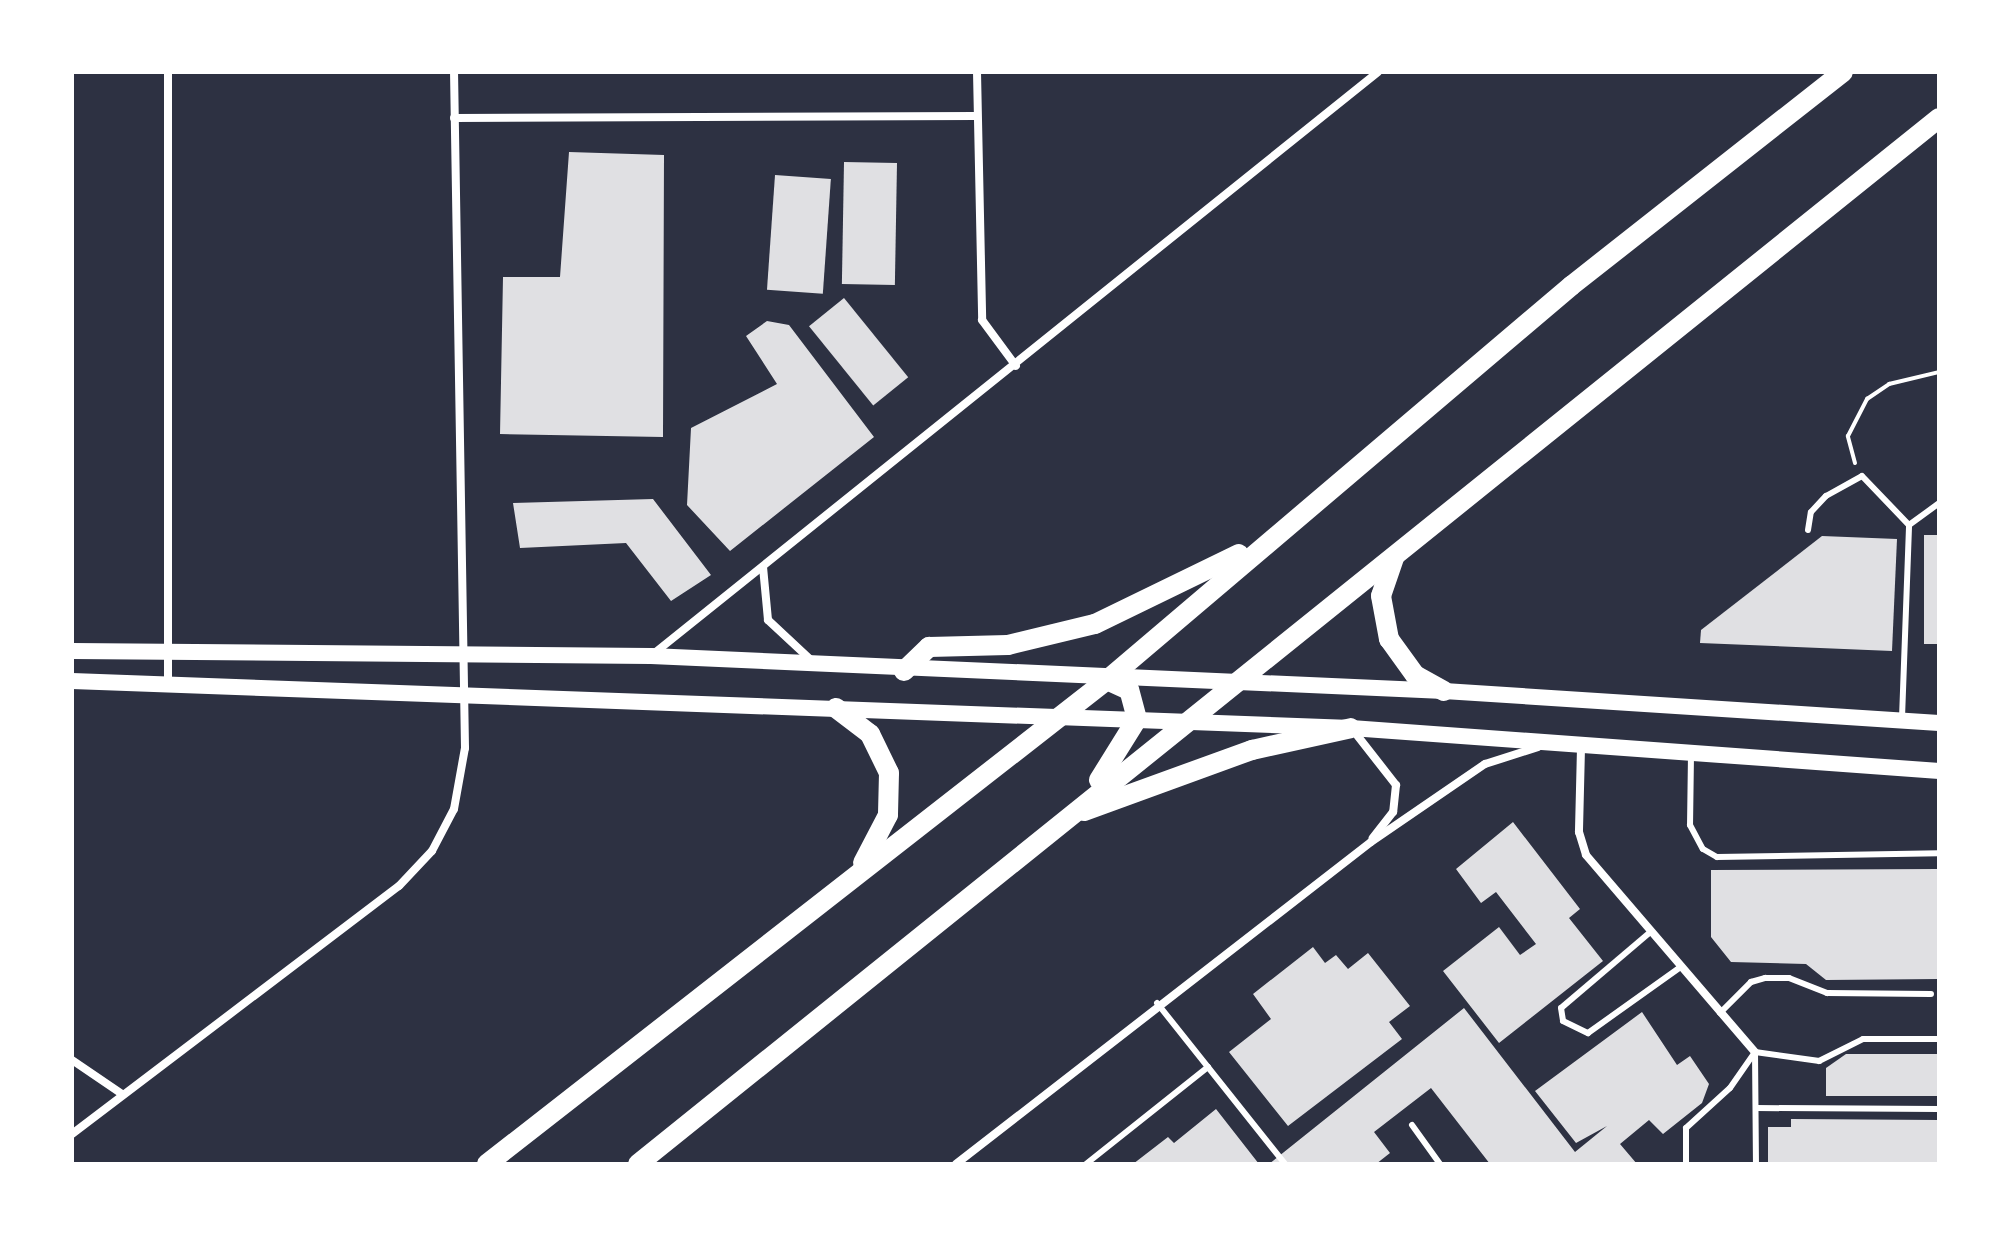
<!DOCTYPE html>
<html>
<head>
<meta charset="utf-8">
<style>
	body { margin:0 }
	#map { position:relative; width:2011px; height:1236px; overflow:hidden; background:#2d3142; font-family:Inter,sans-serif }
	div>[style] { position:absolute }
	.building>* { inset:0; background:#e0e0e3; transform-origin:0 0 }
	.path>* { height:4px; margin:-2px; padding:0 2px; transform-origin:2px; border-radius:2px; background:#fff }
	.service>* { height:6px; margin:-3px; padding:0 3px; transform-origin:3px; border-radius:3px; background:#fff }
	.minor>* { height:8px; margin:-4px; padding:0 4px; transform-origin:4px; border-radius:4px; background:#fff }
	.secondary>* { height:16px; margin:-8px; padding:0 8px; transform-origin:8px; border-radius:8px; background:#fff }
	.primary>* { height:20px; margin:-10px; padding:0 10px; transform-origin:10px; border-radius:10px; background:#fff }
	span { translate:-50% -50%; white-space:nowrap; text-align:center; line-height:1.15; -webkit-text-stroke:6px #fff; paint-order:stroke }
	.frame { position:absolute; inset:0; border:74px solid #fff; pointer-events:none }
</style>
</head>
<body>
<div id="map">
	<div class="building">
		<div style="clip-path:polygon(569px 152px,664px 155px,663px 437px,500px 434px,503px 277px,560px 277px)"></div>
		<div style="left:897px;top:163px;width:122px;height:53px;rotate:91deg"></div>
		<div style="left:775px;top:175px;width:56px;height:115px;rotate:4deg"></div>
		<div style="left:844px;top:298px;width:102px;height:45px;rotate:51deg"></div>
		<div style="clip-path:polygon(767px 321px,789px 325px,874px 437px,730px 551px,687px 505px,691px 428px,777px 384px,746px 336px)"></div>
		<div style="clip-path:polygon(653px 499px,711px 575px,671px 601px,626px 543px,520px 548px,513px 503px)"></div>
		<div style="left:1924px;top:535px;width:15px;height:109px"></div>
		<div style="clip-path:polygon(1822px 536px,1897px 539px,1892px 651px,1700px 643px,1701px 630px)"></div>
		<div style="clip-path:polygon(1513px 822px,1580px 909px,1569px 918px,1603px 961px,1499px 1043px,1443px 971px,1499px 927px,1520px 955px,1536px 944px,1496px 892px,1481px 903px,1456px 869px)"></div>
		<div style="clip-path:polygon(1939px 869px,1939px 979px,1826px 980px,1806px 964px,1731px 962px,1711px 937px,1711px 870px)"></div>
		<div style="clip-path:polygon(1313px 947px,1325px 963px,1336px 955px,1348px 969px,1368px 953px,1410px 1006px,1389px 1022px,1402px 1039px,1288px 1126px,1229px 1052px,1271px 1019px,1253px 994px)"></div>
		<div style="clip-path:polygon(1464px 1008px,1575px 1152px,1607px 1126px,1576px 1143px,1535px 1091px,1642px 1012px,1677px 1065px,1690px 1056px,1709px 1084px,1702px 1103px,1663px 1134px,1649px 1120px,1620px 1144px,1637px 1164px,1490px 1164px,1431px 1088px,1374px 1132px,1390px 1153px,1376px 1164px,1269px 1164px)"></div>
		<div style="clip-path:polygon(1846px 1054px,1939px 1054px,1939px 1096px,1826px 1096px,1826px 1068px)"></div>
		<div style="clip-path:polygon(1216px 1109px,1259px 1164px,1133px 1164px,1168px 1137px,1174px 1143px)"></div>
		<div style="clip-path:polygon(1791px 1119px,1939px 1120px,1939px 1164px,1768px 1164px,1768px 1127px,1791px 1127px)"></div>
	</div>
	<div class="path">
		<div style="left:1855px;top:463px;width:28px;rotate:-105deg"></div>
		<div style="left:1848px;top:436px;width:42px;rotate:-62.8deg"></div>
		<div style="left:1867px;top:399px;width:27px;rotate:-34deg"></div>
		<div style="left:1889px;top:384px;width:51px;rotate:-13.5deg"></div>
	</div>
	<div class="service">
		<div style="left:1808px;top:530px;width:18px;rotate:-81deg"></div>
		<div style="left:1811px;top:512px;width:22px;rotate:-47deg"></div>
		<div style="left:1826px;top:496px;width:41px;rotate:-29.1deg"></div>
		<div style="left:1862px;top:476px;width:68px;rotate:46.2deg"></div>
		<div style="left:1902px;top:718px;width:193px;rotate:-87.9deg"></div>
		<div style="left:1909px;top:525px;width:37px;rotate:-36deg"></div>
		<div style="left:1691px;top:755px;width:70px;rotate:90.8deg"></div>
		<div style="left:1690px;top:825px;width:27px;rotate:62deg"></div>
		<div style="left:1703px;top:849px;width:16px;rotate:30deg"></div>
		<div style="left:1717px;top:857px;width:222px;rotate:-1deg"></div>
		<div style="left:1648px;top:934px;width:114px;rotate:139.6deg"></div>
		<div style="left:1561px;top:1008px;width:13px;rotate:81deg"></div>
		<div style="left:1563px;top:1021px;width:28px;rotate:26deg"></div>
		<div style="left:1588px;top:1033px;width:112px;rotate:-35.5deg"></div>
		<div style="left:1157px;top:1003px;width:206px;rotate:51.5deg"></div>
		<div style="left:1720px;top:1013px;width:44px;rotate:-45deg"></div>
		<div style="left:1751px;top:982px;width:15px;rotate:-16deg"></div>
		<div style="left:1765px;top:978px;width:24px"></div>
		<div style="left:1789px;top:978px;width:41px;rotate:21.5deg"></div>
		<div style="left:1827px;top:993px;width:104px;rotate:0.6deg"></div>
		<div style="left:1755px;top:1052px;width:65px;rotate:8deg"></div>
		<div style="left:1819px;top:1061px;width:49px;rotate:-26.6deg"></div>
		<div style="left:1863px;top:1039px;width:76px"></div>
		<div style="left:1755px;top:1052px;width:112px;rotate:89.5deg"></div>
		<div style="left:1756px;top:1108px;width:183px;rotate:0.3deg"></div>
		<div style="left:1412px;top:1125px;width:48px;rotate:54.3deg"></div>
		<div style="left:1086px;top:1164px;width:156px;rotate:-38.5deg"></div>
		<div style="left:1686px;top:1164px;width:36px;rotate:-90deg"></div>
		<div style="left:1686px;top:1128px;width:59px;rotate:-42.3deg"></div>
		<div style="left:1730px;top:1088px;width:44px;rotate:-55.2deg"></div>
	</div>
	<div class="minor">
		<div style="left:977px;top:72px;width:248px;rotate:88.8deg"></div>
		<div style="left:982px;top:320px;width:57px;rotate:53.5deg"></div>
		<div style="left:454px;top:118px;width:522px;rotate:-0.22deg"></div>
		<div style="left:763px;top:567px;width:53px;rotate:84.6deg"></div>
		<div style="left:768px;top:620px;width:60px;rotate:43deg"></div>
		<div style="left:652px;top:655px;width:931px;rotate:-38.77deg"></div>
		<div style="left:168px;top:684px;width:612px;rotate:-90deg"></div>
		<div style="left:1353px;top:730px;width:70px;rotate:52deg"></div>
		<div style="left:1396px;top:785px;width:27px;rotate:96deg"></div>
		<div style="left:1393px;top:812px;width:33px;rotate:128deg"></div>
		<div style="left:1581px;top:748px;width:84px;rotate:91.4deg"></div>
		<div style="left:1579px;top:832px;width:24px;rotate:73deg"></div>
		<div style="left:1586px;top:855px;width:260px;rotate:49.4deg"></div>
		<div style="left:72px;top:1060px;width:60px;rotate:34.2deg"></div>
		<div style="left:72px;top:1134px;width:410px;rotate:-37.2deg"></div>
		<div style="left:399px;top:886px;width:48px;rotate:-46.7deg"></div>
		<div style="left:432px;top:851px;width:47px;rotate:-62.4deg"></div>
		<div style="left:454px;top:809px;width:62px;rotate:-79.8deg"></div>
		<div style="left:465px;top:748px;width:676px;rotate:-90.93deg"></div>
		<div style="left:956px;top:1164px;width:525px;rotate:-37.81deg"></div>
		<div style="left:1371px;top:842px;width:138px;rotate:-34.4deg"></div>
		<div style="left:1485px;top:764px;width:56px;rotate:-17.8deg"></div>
	</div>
	<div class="secondary">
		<div style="left:72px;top:651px;width:579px;rotate:0.49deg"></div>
		<div style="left:651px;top:656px;width:794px;rotate:2.53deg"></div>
		<div style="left:1444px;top:691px;width:496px;rotate:3.7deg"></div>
		<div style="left:72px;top:681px;width:1280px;rotate:2.1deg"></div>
		<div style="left:1351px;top:728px;width:590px;rotate:4.18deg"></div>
	</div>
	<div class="primary">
		<div style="left:1394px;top:558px;width:40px;rotate:108.9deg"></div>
		<div style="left:1381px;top:596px;width:44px;rotate:79.5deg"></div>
		<div style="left:1389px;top:639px;width:44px;rotate:54.2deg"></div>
		<div style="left:1415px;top:675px;width:33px;rotate:29deg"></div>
		<div style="left:904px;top:671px;width:35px;rotate:-44deg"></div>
		<div style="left:929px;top:647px;width:79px;rotate:-1.5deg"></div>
		<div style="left:1008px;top:645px;width:89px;rotate:-13.6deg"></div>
		<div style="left:1095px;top:624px;width:160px;rotate:-25.9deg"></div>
		<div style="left:836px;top:708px;width:43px;rotate:37.4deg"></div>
		<div style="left:870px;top:734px;width:43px;rotate:64deg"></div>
		<div style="left:889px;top:773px;width:42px;rotate:91.4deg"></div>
		<div style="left:888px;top:815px;width:54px;rotate:117.5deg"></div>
		<div style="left:1099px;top:780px;width:72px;rotate:-58.1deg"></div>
		<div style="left:1137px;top:719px;width:30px;rotate:-105deg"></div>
		<div style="left:1129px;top:690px;width:24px;rotate:-156deg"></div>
		<div style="left:1084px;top:811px;width:179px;rotate:-20deg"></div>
		<div style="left:1252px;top:750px;width:101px;rotate:-12.5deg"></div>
		<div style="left:487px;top:1164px;width:787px;rotate:-37.98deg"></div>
		<div style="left:1107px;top:680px;width:609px;rotate:-40.34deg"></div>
		<div style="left:1571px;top:286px;width:346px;rotate:-38.2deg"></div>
		<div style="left:638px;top:1164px;width:1669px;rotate:-38.8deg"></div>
	</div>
	<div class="frame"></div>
</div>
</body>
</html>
